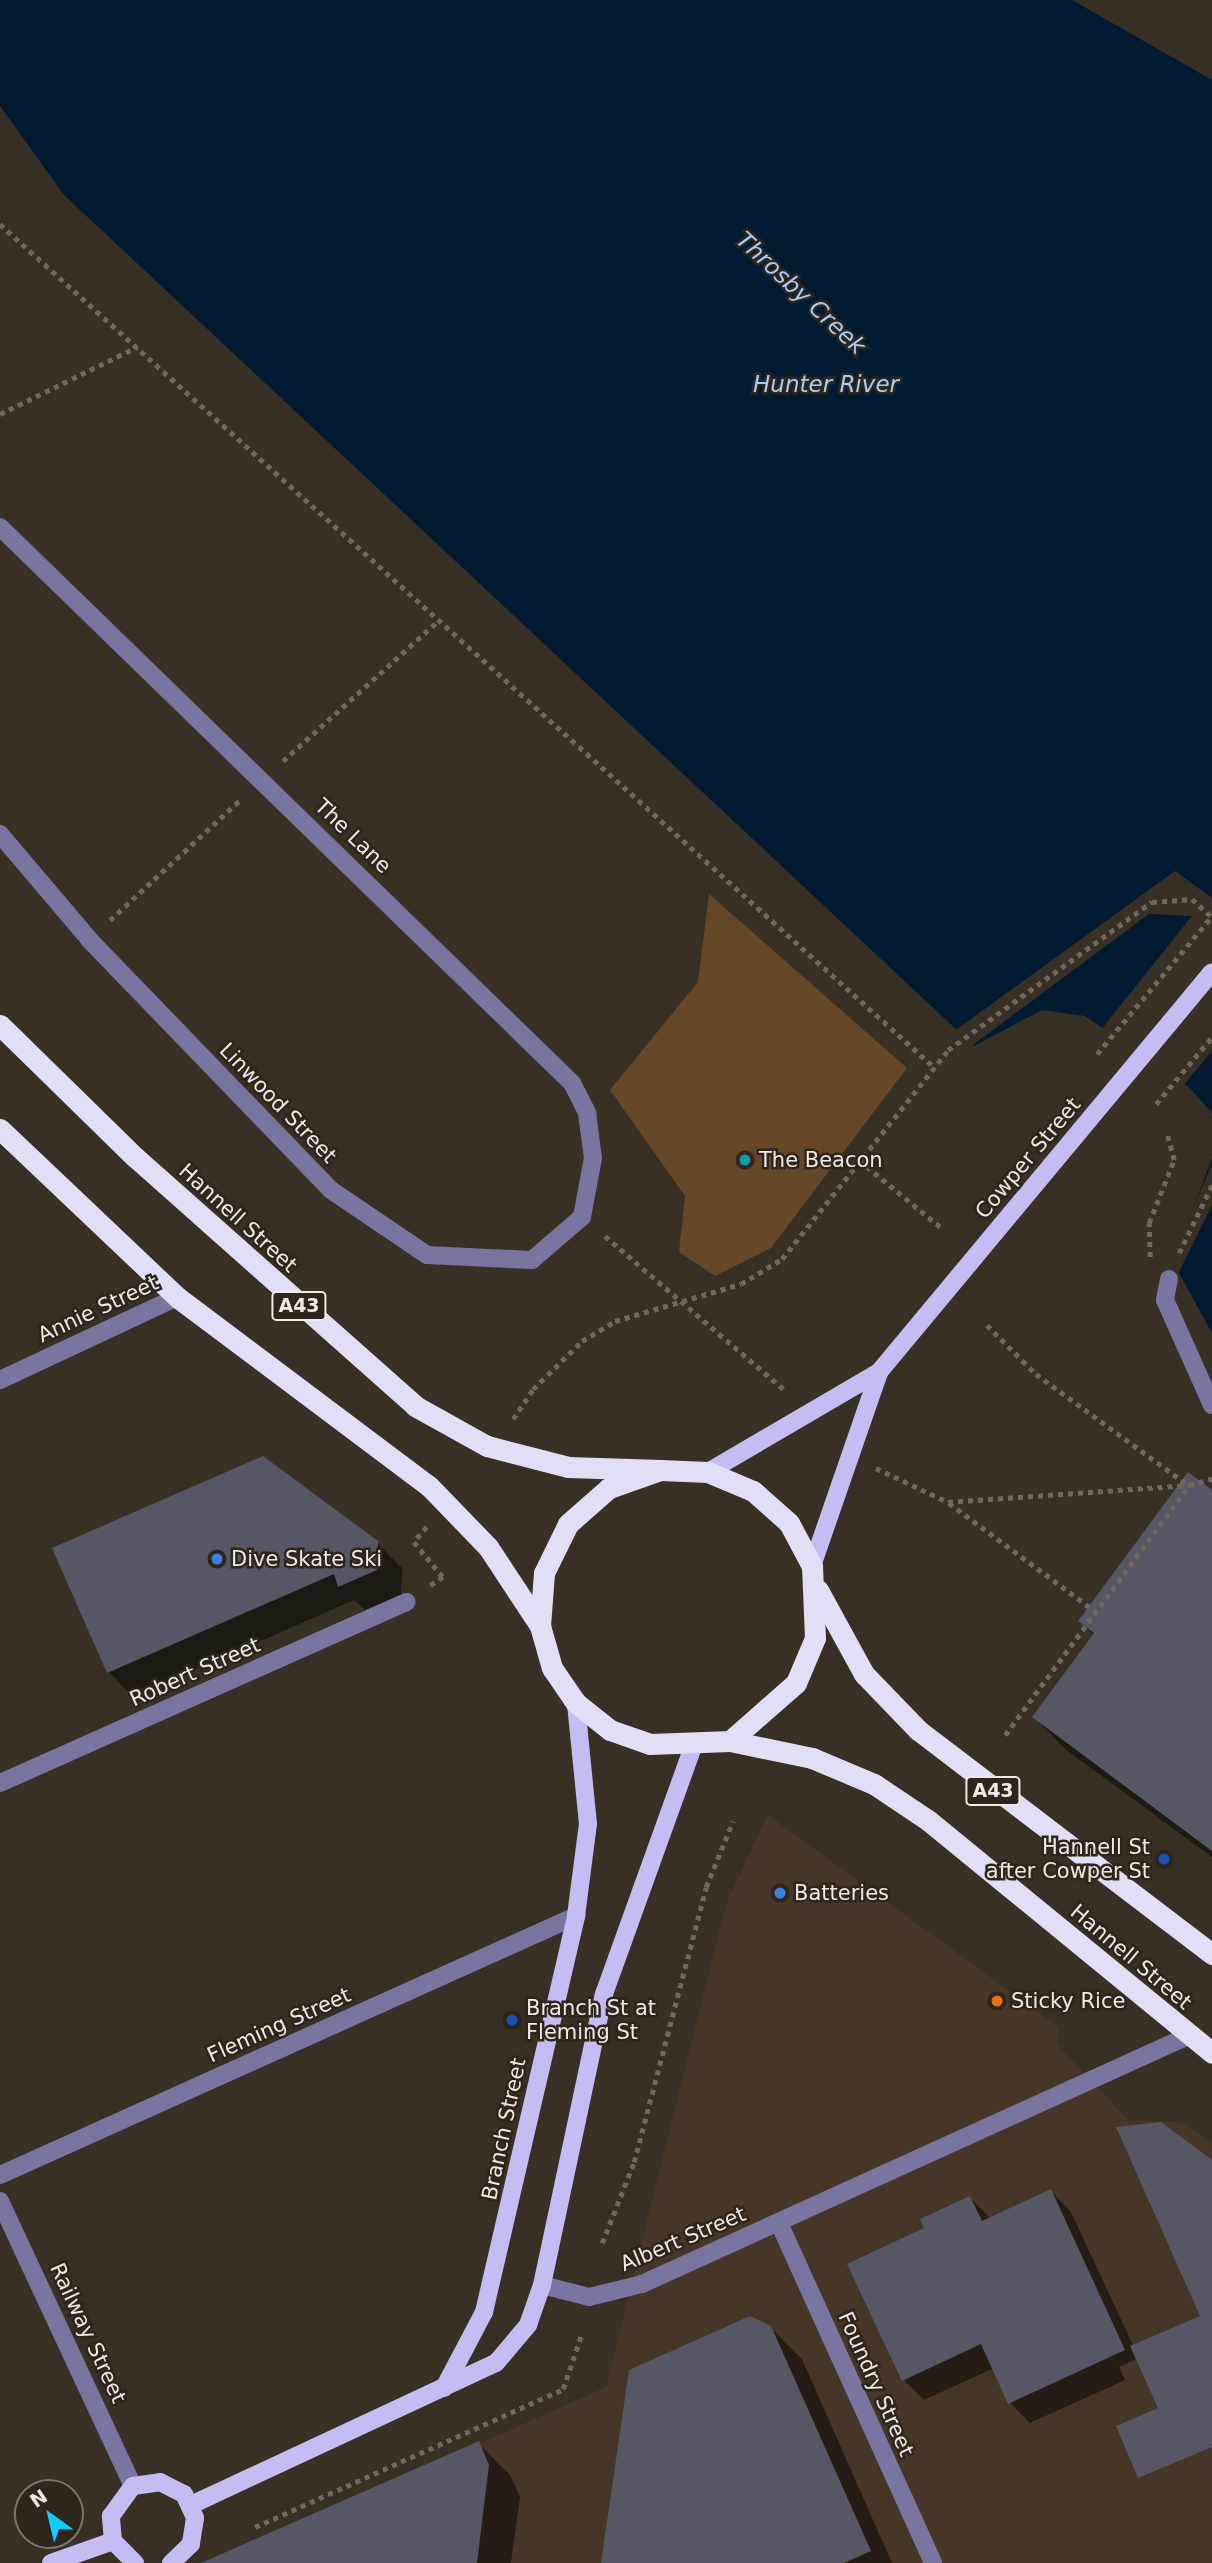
<!DOCTYPE html>
<html>
<head>
<meta charset="utf-8">
<style>
	body { margin:0 }
	#map { position:relative; width:1212px; height:2563px; overflow:hidden; background:#382f25; font-family:"DejaVu Sans",sans-serif }
	div>[style] { position:absolute }
	.built>* { inset:0; background:#453628 }
	.green>* { inset:0; background:#654627 }
	.water>* { inset:0; background:#031b32 }
	.pier>* { inset:0; background:#382f25 }
	.shadow>* { inset:0; background:#0007 }
	.building>* { inset:0; background:#575664 }
	.path>* { height:4.5px; margin-top:-2.25px; transform-origin:0; background:repeating-linear-gradient(90deg,#70685f 0 5px,transparent 0 10px) }
	.minor>* { height:18px; margin:-9px; padding:0 9px; transform-origin:9px; border-radius:9px; background:#7a74a1 }
	.major>* { height:18px; margin:-9px; padding:0 9px; transform-origin:9px; border-radius:9px; background:#c4bcf3 }
	.highway>* { height:21px; margin:-10.5px; padding:0 10.5px; transform-origin:10.5px; border-radius:10.5px; background:#e1def5 }
	.path-bridge>* { height:4.5px; margin-top:-2.25px; transform-origin:0; background:repeating-linear-gradient(90deg,#70685f 0 5px,transparent 0 10px) }
	.dots>* { width:19px; height:19px; translate:-50% -50%; box-sizing:border-box; border:4px solid #2e251c; border-radius:50% }
	span { translate:-50% -50%; white-space:nowrap; text-align:center; line-height:1.15; -webkit-text-stroke:5px #2e251c; paint-order:stroke }
	.shield-label span { padding:2px 5px; background:#2e251c; border:2px solid; border-radius:5px; -webkit-text-stroke-width:0 }
	.shield-label { font-size:19px; color:#f1eae5; font-weight:700 }
	.street-label { font-size:21px; color:#f1eae5 }
	.poi-label { font-size:21px; color:#f1eae5 }
	.left { translate:0 -50%; text-align:left }
	.right { translate:-100% -50%; text-align:right }
	.water-label { font-size:23px; color:#a5cdf7; font-style:italic }
	.north { position:absolute; left:14px; top:2479px; width:70px; height:70px; box-sizing:border-box; background:#2e251c; border:2px solid #7c746c; border-radius:50%; rotate:326deg; font-size:19px; font-weight:700; line-height:28px; text-align:center; color:#f1eae5 }
	.north::after { content:''; display:block; margin:auto; width:24px; height:32px; background:#12cafb; clip-path:polygon(50% 0,100% 100%,50% 72%,0 100%) }
</style>
</head>
<body>
<div id="map">
	<div class="built">
		<div style="clip-path:polygon(768px 1815px,1059px 2027px,1057px 2044px,1128px 2120px,1183px 2122px,1212px 2144px,1212px 2563px,212px 2563px,606px 2387px,725px 1906px)"></div>
	</div>
	<div class="green">
		<div style="clip-path:polygon(709px 894px,907px 1068px,771px 1248px,715px 1276px,679px 1252px,685px 1196px,610px 1090px,698px 982px)"></div>
	</div>
	<div class="water">
		<div style="clip-path:polygon(0 0,1072px 0,1212px 80px,1212px 1113px,1190px 1088px,1085px 1016px,1042px 1010px,974px 1046px,64px 195px,0 106px)"></div>
		<div style="clip-path:polygon(1212px 1158px,1212px 1333px,1173px 1262px)"></div>
	</div>
	<div class="pier">
		<div style="clip-path:polygon(1175px 871px,1212px 898px,1212px 1051px,1182px 1087px,1100px 1031px,1192px 916px,1149px 914px,970px 1047px,953px 1032px)"></div>
		<div style="clip-path:polygon(1212px 1164px,1212px 1205px,1177px 1276px,1170px 1261px)"></div>
	</div>
	<div class="shadow">
		<div style="clip-path:polygon(1212px 1492px,1212px 1857px,1065px 1749px,1034px 1717px,1095px 1636px,1080px 1621px)"></div>
		<div style="clip-path:polygon(377px 1543px,402px 1568px,401px 1595px,365px 1610px,354px 1600px,133px 1697px,109px 1672px)"></div>
		<div style="clip-path:polygon(1051px 2191px,1071px 2212px,1139px 2358px,1119px 2367px,1125px 2380px,1030px 2423px,1010px 2403px,994px 2368px,924px 2400px,904px 2380px,926px 2229px,970px 2198px,991px 2219px)"></div>
		<div style="clip-path:polygon(770px 2327px,802px 2359px,892px 2563px,603px 2563px)"></div>
		<div style="clip-path:polygon(478px 2443px,510px 2475px,520px 2497px,511px 2563px,256px 2563px)"></div>
	</div>
	<div class="building">
		<div style="clip-path:polygon(263px 1456px,378px 1541px,377px 1570px,338px 1587px,334px 1574px,107px 1673px,52px 1548px)"></div>
		<div style="clip-path:polygon(1188px 1472px,1212px 1490px,1212px 1851px,1032px 1717px,1094px 1633px,1078px 1621px)"></div>
		<div style="clip-path:polygon(1161px 2122px,1212px 2160px,1212px 2447px,1138px 2478px,1116px 2426px,1158px 2408px,1130px 2346px,1200px 2316px,1116px 2127px)"></div>
		<div style="clip-path:polygon(1051px 2189px,1125px 2350px,1008px 2404px,981px 2344px,902px 2381px,847px 2264px,924px 2228px,920px 2219px,970px 2196px,982px 2221px)"></div>
		<div style="clip-path:polygon(750px 2316px,771px 2326px,871px 2551px,844px 2563px,601px 2563px,629px 2370px)"></div>
		<div style="clip-path:polygon(479px 2441px,489px 2465px,477px 2563px,201px 2563px)"></div>
	</div>
	<div class="path">
		<div style="left:0;top:224px;width:1257px;rotate:42.07deg"></div>
		<div style="left:0;top:414px;width:153px;rotate:-26.1deg"></div>
		<div style="left:283px;top:761px;width:210px;rotate:-42.1deg"></div>
		<div style="left:110px;top:920px;width:177px;rotate:-42.7deg"></div>
		<div style="left:1156px;top:1104px;width:87px;rotate:-50.1deg"></div>
		<div style="left:859px;top:1160px;width:109px;rotate:39.4deg"></div>
		<div style="left:605px;top:1236px;width:240px;rotate:40.6deg"></div>
		<div style="left:1179px;top:1253px;width:76px;rotate:-64.1deg"></div>
		<div style="left:1150px;top:1257px;width:34px;rotate:-92deg"></div>
		<div style="left:1149px;top:1223px;width:68px;rotate:-68.4deg"></div>
		<div style="left:1174px;top:1160px;width:28px;rotate:-105deg"></div>
		<div style="left:987px;top:1325px;width:69px;rotate:45deg"></div>
		<div style="left:1036px;top:1374px;width:188px;rotate:36.1deg"></div>
		<div style="left:513px;top:1419px;width:36px;rotate:-56deg"></div>
		<div style="left:533px;top:1389px;width:69px;rotate:-44.4deg"></div>
		<div style="left:582px;top:1341px;width:39px;rotate:-31deg"></div>
		<div style="left:615px;top:1321px;width:131px;rotate:-16.4deg"></div>
		<div style="left:741px;top:1284px;width:48px;rotate:-31.4deg"></div>
		<div style="left:782px;top:1259px;width:267px;rotate:-51.5deg"></div>
		<div style="left:948px;top:1050px;width:252px;rotate:-36deg"></div>
		<div style="left:1152px;top:902px;width:40px;rotate:-4.3deg"></div>
		<div style="left:1192px;top:899px;width:27px;rotate:42deg"></div>
		<div style="left:876px;top:1468px;width:80px;rotate:25.3deg"></div>
		<div style="left:948px;top:1502px;width:242px;rotate:-4deg"></div>
		<div style="left:949px;top:1503px;width:182px;rotate:36.5deg"></div>
		<div style="left:427px;top:1527px;width:20px;rotate:131deg"></div>
		<div style="left:414px;top:1542px;width:45px;rotate:50.4deg"></div>
		<div style="left:443px;top:1577px;width:16px;rotate:145deg"></div>
		<div style="left:1005px;top:1735px;width:310px;rotate:-53.6deg"></div>
		<div style="left:1189px;top:1485px;width:24px;rotate:-15deg"></div>
		<div style="left:602px;top:2243px;width:87px;rotate:-68.4deg"></div>
		<div style="left:634px;top:2162px;width:284px;rotate:-75.3deg"></div>
		<div style="left:706px;top:1887px;width:71px;rotate:-67.8deg"></div>
		<div style="left:255px;top:2527px;width:338px;rotate:-24.1deg"></div>
		<div style="left:563px;top:2389px;width:59px;rotate:-71.3deg"></div>
	</div>
	<div class="minor">
		<div style="left:0;top:527px;width:798px;rotate:44.19deg"></div>
		<div style="left:572px;top:1083px;width:34px;rotate:63deg"></div>
		<div style="left:587px;top:1113px;width:45px;rotate:82.4deg"></div>
		<div style="left:593px;top:1158px;width:60px;rotate:100.6deg"></div>
		<div style="left:582px;top:1217px;width:66px;rotate:139.3deg"></div>
		<div style="left:532px;top:1260px;width:105px;rotate:-177.3deg"></div>
		<div style="left:427px;top:1255px;width:116px;rotate:-145.9deg"></div>
		<div style="left:331px;top:1190px;width:349px;rotate:-134deg"></div>
		<div style="left:89px;top:939px;width:138px;rotate:-130.3deg"></div>
		<div style="left:1169px;top:1279px;width:21px;rotate:101deg"></div>
		<div style="left:1165px;top:1300px;width:115px;rotate:65.9deg"></div>
		<div style="left:0;top:1380px;width:195px;rotate:-25.1deg"></div>
		<div style="left:0;top:1783px;width:445px;rotate:-24deg"></div>
		<div style="left:0;top:2175px;width:632px;rotate:-24.21deg"></div>
		<div style="left:0;top:2201px;width:315px;rotate:65deg"></div>
		<div style="left:779px;top:2223px;width:373px;rotate:65.6deg"></div>
		<div style="left:542px;top:2285px;width:49px;rotate:14.3deg"></div>
		<div style="left:589px;top:2297px;width:55px;rotate:-13.8deg"></div>
		<div style="left:642px;top:2284px;width:600px;rotate:-24.43deg"></div>
	</div>
	<div class="major">
		<div style="left:708px;top:1472px;width:198px;rotate:-30.3deg"></div>
		<div style="left:812px;top:1566px;width:205px;rotate:-70.9deg"></div>
		<div style="left:879px;top:1372px;width:520px;rotate:-50.22deg"></div>
		<div style="left:444px;top:2388px;width:86px;rotate:-62.2deg"></div>
		<div style="left:484px;top:2312px;width:407px;rotate:-76.9deg"></div>
		<div style="left:576px;top:1916px;width:93px;rotate:-82.6deg"></div>
		<div style="left:588px;top:1824px;width:122px;rotate:-95.7deg"></div>
		<div style="left:191px;top:2505px;width:336px;rotate:-25deg"></div>
		<div style="left:496px;top:2363px;width:50px;rotate:-49.9deg"></div>
		<div style="left:528px;top:2325px;width:42px;rotate:-70.7deg"></div>
		<div style="left:542px;top:2285px;width:298px;rotate:-78deg"></div>
		<div style="left:604px;top:1994px;width:263px;rotate:-70.2deg"></div>
		<div style="left:51px;top:2563px;width:66px;rotate:-19.5deg"></div>
		<div style="left:135px;top:2563px;width:31px;rotate:-135deg"></div>
		<div style="left:113px;top:2541px;width:25px;rotate:-95deg"></div>
		<div style="left:111px;top:2516px;width:37px;rotate:-54deg"></div>
		<div style="left:133px;top:2486px;width:27px;rotate:-8deg"></div>
		<div style="left:160px;top:2482px;width:27px;rotate:27deg"></div>
		<div style="left:184px;top:2494px;width:26px;rotate:65deg"></div>
		<div style="left:195px;top:2518px;width:26px;rotate:99deg"></div>
		<div style="left:191px;top:2544px;width:28px;rotate:136deg"></div>
	</div>
	<div class="highway">
		<div style="left:0;top:1025px;width:189px;rotate:44.4deg"></div>
		<div style="left:135px;top:1157px;width:375px;rotate:41.6deg"></div>
		<div style="left:415px;top:1406px;width:82px;rotate:29.1deg"></div>
		<div style="left:487px;top:1446px;width:84px;rotate:14.5deg"></div>
		<div style="left:568px;top:1467px;width:92px;rotate:1.9deg"></div>
		<div style="left:660px;top:1470px;width:48px;rotate:2.4deg"></div>
		<div style="left:708px;top:1472px;width:49px;rotate:22.9deg"></div>
		<div style="left:753px;top:1491px;width:48px;rotate:41.6deg"></div>
		<div style="left:789px;top:1523px;width:49px;rotate:61.9deg"></div>
		<div style="left:812px;top:1566px;width:72px;rotate:87.6deg"></div>
		<div style="left:815px;top:1638px;width:49px;rotate:112.9deg"></div>
		<div style="left:796px;top:1683px;width:88px;rotate:138.7deg"></div>
		<div style="left:730px;top:1741px;width:80px;rotate:177.9deg"></div>
		<div style="left:650px;top:1744px;width:42px;rotate:-160.7deg"></div>
		<div style="left:610px;top:1730px;width:43px;rotate:-141.5deg"></div>
		<div style="left:576px;top:1703px;width:42px;rotate:-124.4deg"></div>
		<div style="left:552px;top:1668px;width:44px;rotate:-105.9deg"></div>
		<div style="left:540px;top:1626px;width:53px;rotate:-85.7deg"></div>
		<div style="left:544px;top:1573px;width:55px;rotate:-63.9deg"></div>
		<div style="left:568px;top:1524px;width:55px;rotate:-41.3deg"></div>
		<div style="left:609px;top:1488px;width:54px;rotate:-19.4deg"></div>
		<div style="left:0;top:1129px;width:244px;rotate:43.5deg"></div>
		<div style="left:177px;top:1297px;width:315px;rotate:36.9deg"></div>
		<div style="left:429px;top:1486px;width:85px;rotate:46deg"></div>
		<div style="left:488px;top:1547px;width:95px;rotate:56.6deg"></div>
		<div style="left:818px;top:1590px;width:96px;rotate:61.3deg"></div>
		<div style="left:864px;top:1674px;width:78px;rotate:46deg"></div>
		<div style="left:918px;top:1730px;width:370px;rotate:37.3deg"></div>
		<div style="left:730px;top:1741px;width:84px;rotate:11.7deg"></div>
		<div style="left:812px;top:1758px;width:67px;rotate:22.8deg"></div>
		<div style="left:874px;top:1784px;width:66px;rotate:33.9deg"></div>
		<div style="left:929px;top:1821px;width:366px;rotate:39.3deg"></div>
	</div>
	<div class="path-bridge">
		<div style="left:1097px;top:1054px;width:180px;rotate:-50.2deg"></div>
	</div>
	<div class="dots">
		<div style="left:745px;top:1160px;background:#0f9aa8"></div>
		<div style="left:217px;top:1559px;background:#3f7fe0"></div>
		<div style="left:1164px;top:1859px;background:#1a4fb4"></div>
		<div style="left:780px;top:1893px;background:#3f7fe0"></div>
		<div style="left:997px;top:2001px;background:#e8710a"></div>
		<div style="left:512px;top:2020px;background:#1a4fb4"></div>
	</div>
	<div class="shield-label">
		<span style="left:299px;top:1306px">A43</span>
		<span style="left:993px;top:1791px">A43</span>
	</div>
	<div class="street-label">
		<span style="left:353px;top:836px;rotate:44deg">The Lane</span>
		<span style="left:278px;top:1103px;rotate:46deg">Linwood Street</span>
		<span style="left:1028px;top:1158px;rotate:-50deg">Cowper Street</span>
		<span style="left:238px;top:1218px;rotate:42deg">Hannell Street</span>
		<span style="left:98px;top:1309px;rotate:-25deg">Annie Street</span>
		<span style="left:195px;top:1672px;rotate:-24deg">Robert Street</span>
		<span style="left:1131px;top:1957px;rotate:40deg">Hannell Street</span>
		<span style="left:279px;top:2025px;rotate:-24deg">Fleming Street</span>
		<span style="left:504px;top:2129px;rotate:-78deg">Branch Street</span>
		<span style="left:683px;top:2239px;rotate:-23deg">Albert Street</span>
		<span style="left:88px;top:2333px;rotate:65deg">Railway Street</span>
		<span style="left:876px;top:2384px;rotate:66deg">Foundry Street</span>
	</div>
	<div class="poi-label">
		<span class="left" style="left:759px;top:1160px">The Beacon</span>
		<span class="left" style="left:231px;top:1559px">Dive Skate Ski</span>
		<span class="right" style="left:1150px;top:1859px">Hannell St<br>after Cowper St</span>
		<span class="left" style="left:794px;top:1893px">Batteries</span>
		<span class="left" style="left:1011px;top:2001px">Sticky Rice</span>
		<span class="left" style="left:526px;top:2020px">Branch St at<br>Fleming St</span>
	</div>
	<div class="water-label">
		<span style="left:801px;top:293px;rotate:43deg">Throsby Creek</span>
		<span style="left:826px;top:384px">Hunter River</span>
	</div>
	<div class="north">N</div>
</div>
</body>
</html>
